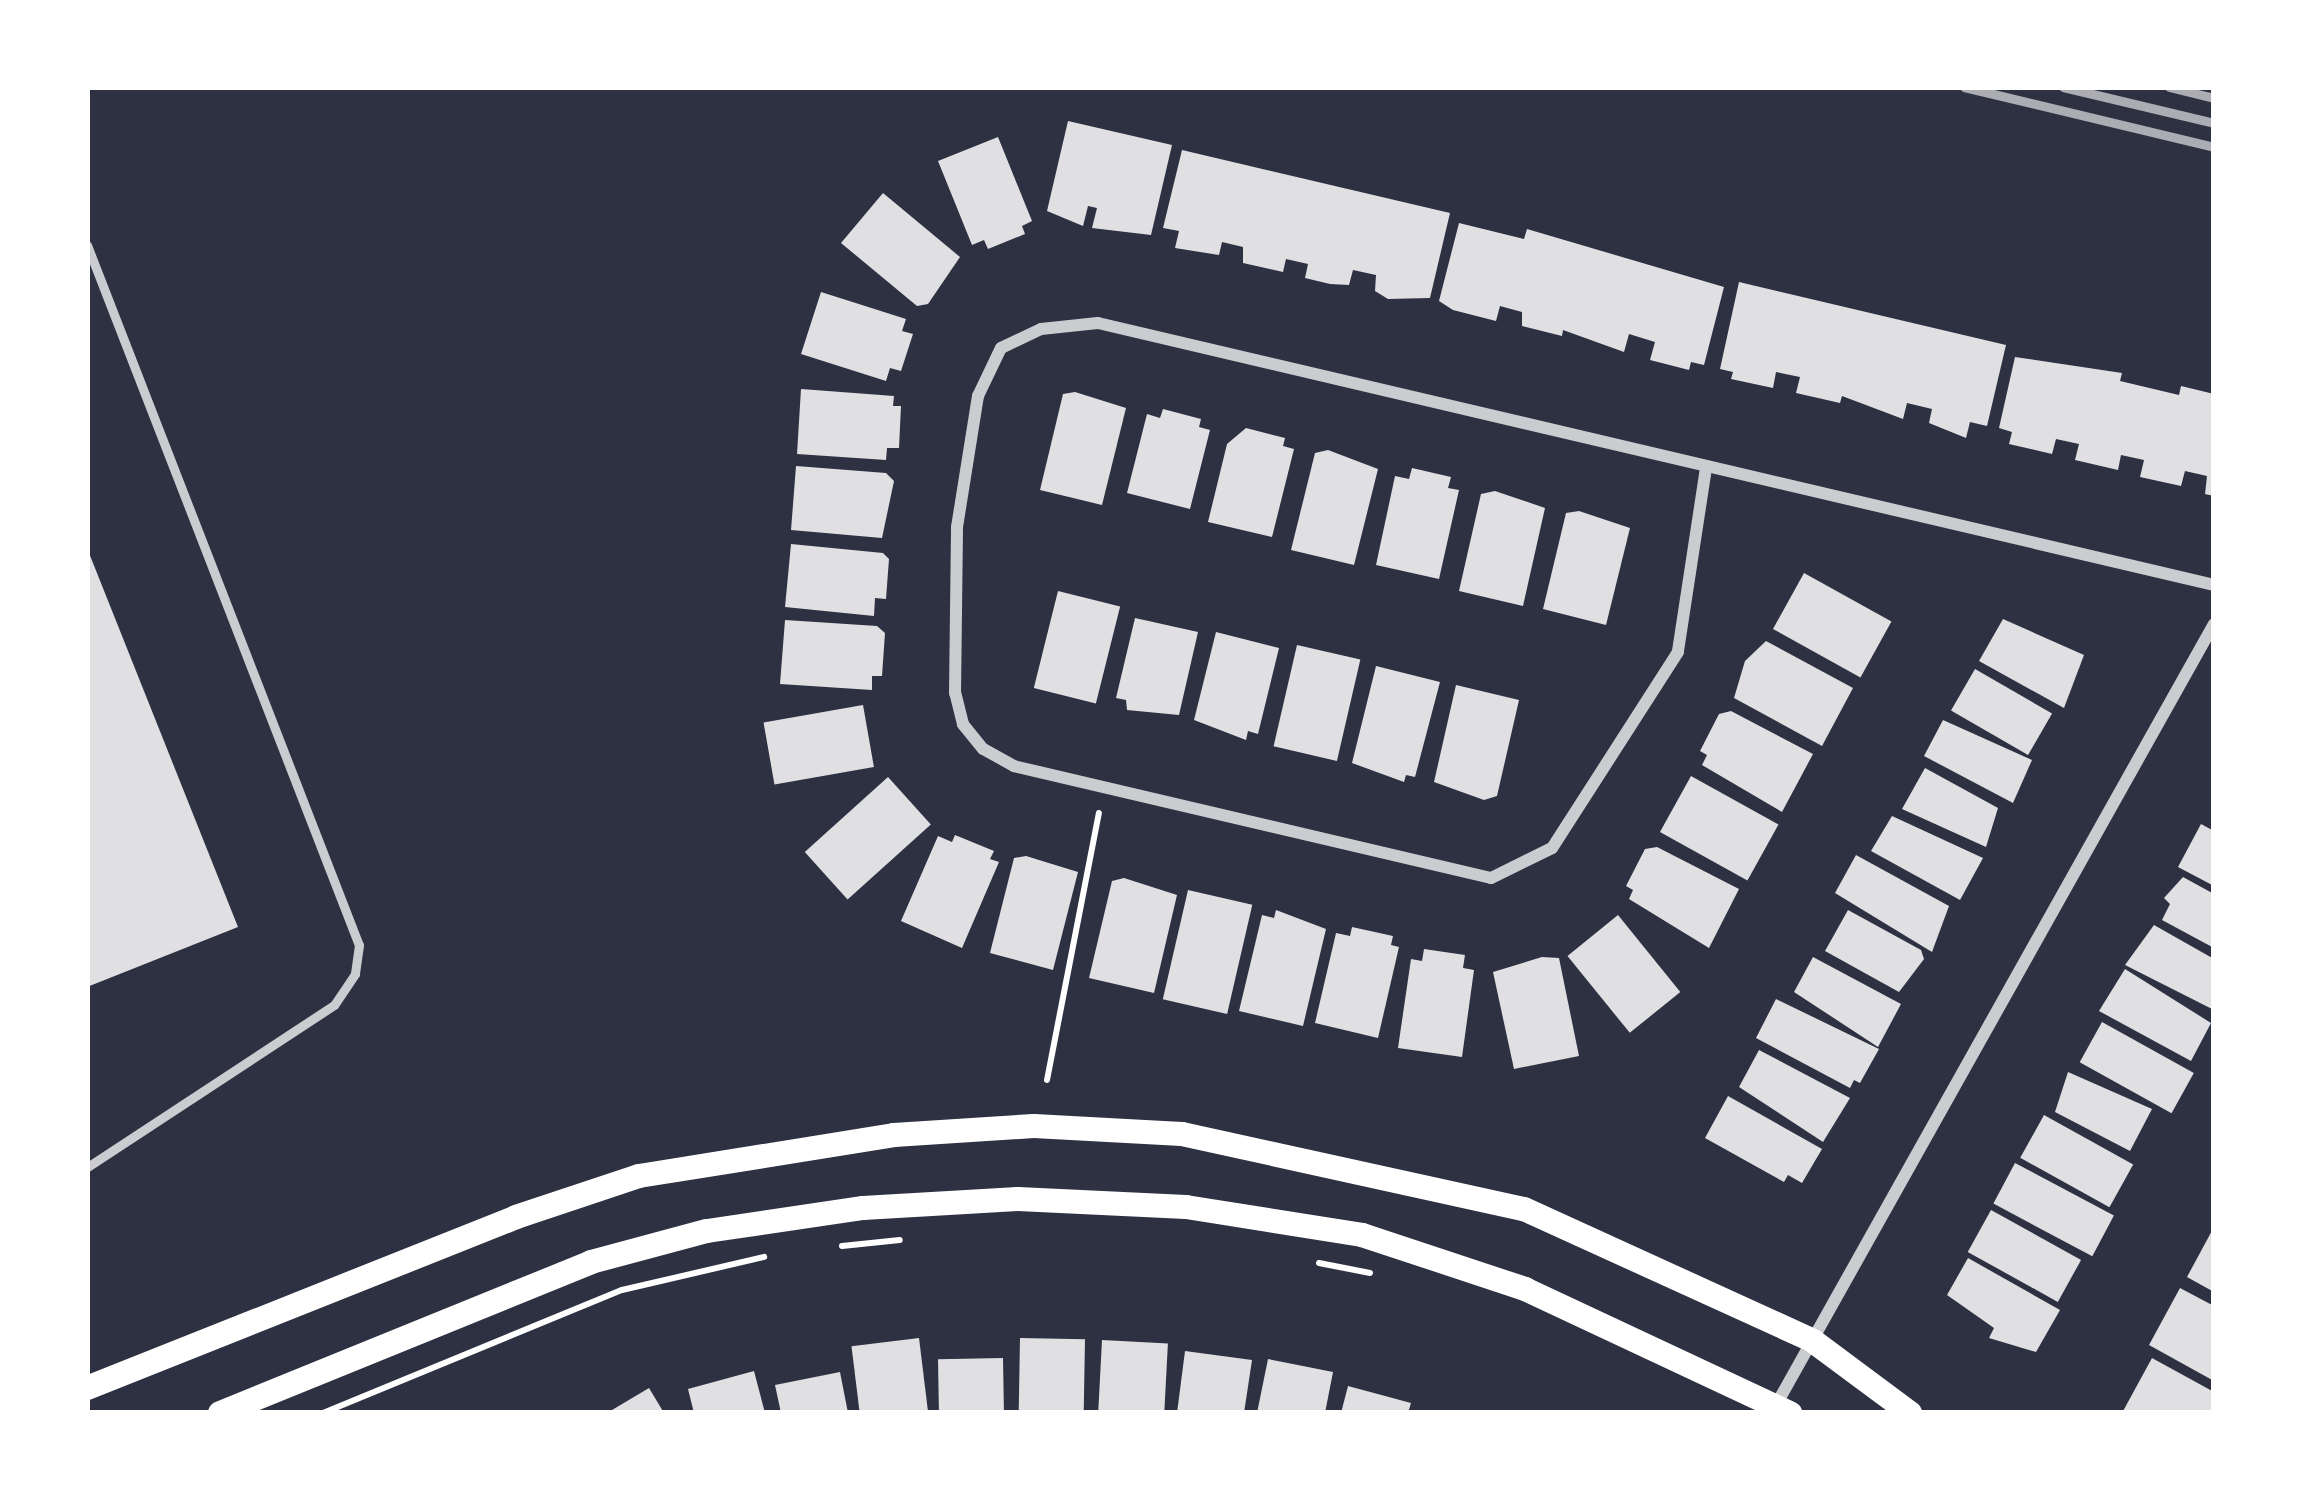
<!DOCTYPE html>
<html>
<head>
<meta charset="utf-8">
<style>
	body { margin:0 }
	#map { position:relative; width:2301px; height:1500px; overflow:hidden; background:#2d3142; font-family:"PT Sans Narrow",sans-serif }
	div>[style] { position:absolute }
	.building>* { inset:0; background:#e0e0e3; transform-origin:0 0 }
	.path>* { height:6px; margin:-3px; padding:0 3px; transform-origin:3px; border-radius:3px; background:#fff }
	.service>* { height:9px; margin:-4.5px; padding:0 4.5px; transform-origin:4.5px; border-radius:4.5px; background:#caccd0 }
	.minor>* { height:12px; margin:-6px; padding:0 6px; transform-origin:6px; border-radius:6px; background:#caccd0 }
	.secondary>* { height:24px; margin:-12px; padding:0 12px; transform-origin:12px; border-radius:12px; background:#fff }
	.rail>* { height:9px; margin:-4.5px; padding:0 4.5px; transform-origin:4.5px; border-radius:4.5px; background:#abadb3 }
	span { translate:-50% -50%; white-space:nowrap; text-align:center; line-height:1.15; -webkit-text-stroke:12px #fff; paint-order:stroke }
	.frame { position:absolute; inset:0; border:90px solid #fff; pointer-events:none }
</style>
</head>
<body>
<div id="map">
	<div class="building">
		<div style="clip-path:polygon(1068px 121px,1172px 145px,1151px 235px,1092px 228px,1097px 208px,1088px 206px,1083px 226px,1047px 211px)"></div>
		<div style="clip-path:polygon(998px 137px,1032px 221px,1022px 226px,1025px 234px,988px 249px,984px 240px,972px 245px,938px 161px)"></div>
		<div style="clip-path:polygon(1182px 150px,1450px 213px,1430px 298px,1388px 299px,1375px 291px,1376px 275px,1353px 270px,1349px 285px,1330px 284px,1305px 278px,1308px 264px,1286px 259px,1283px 272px,1243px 263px,1243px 247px,1222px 242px,1219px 255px,1175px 248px,1179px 231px,1163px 228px)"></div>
		<div style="clip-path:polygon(883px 193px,960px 257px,928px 304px,917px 306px,841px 243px)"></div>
		<div style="clip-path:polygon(1459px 223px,1524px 239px,1527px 229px,1724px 287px,1704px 365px,1691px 362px,1689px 370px,1650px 360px,1655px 342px,1629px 334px,1624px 352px,1563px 330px,1562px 336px,1522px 326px,1522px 312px,1500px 306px,1496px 321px,1453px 310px,1439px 301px)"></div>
		<div style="clip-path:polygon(1739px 282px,2006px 345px,1987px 426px,1970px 422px,1966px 438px,1929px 423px,1932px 409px,1907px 403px,1903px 419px,1842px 396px,1840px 403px,1796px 393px,1800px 377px,1776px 372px,1773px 388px,1731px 379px,1733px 372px,1720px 369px)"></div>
		<div style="clip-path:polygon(821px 292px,906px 319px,902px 331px,913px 334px,901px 371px,890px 368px,886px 381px,801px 354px)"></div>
		<div style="clip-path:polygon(2015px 357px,2122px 373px,2120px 381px,2179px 395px,2181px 386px,2214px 394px,2214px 496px,2205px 494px,2207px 476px,2185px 471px,2181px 486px,2140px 477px,2144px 460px,2121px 455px,2118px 470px,2075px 460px,2079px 444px,2056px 439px,2052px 454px,2009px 444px,2012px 432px,1999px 428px)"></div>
		<div style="clip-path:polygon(801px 389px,894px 396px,893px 406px,901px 406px,899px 448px,887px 448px,886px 460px,797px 454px)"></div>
		<div style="clip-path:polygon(1075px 392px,1126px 408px,1102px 505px,1040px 490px,1063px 394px)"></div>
		<div style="clip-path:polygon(1163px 409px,1201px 419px,1199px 427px,1210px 430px,1190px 509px,1127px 493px,1147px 414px,1160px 418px)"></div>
		<div style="clip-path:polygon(1246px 428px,1285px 438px,1283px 446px,1294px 449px,1272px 537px,1208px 522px,1227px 444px)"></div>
		<div style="clip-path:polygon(1328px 450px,1378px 469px,1354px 565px,1291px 550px,1315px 453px)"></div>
		<div style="clip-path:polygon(796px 466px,886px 473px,894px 481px,882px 538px,791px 530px)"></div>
		<div style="clip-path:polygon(1412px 468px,1451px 477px,1448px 488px,1459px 490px,1439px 579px,1376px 565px,1395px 476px,1409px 479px)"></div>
		<div style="clip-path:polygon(1495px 491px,1545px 508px,1523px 606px,1459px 591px,1481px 494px)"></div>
		<div style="clip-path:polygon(1579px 511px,1630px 528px,1606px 625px,1543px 609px,1566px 513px)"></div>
		<div style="clip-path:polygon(791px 544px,883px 553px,889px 559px,886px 599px,875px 598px,874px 616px,785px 607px)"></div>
		<div style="clip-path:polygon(87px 548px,238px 927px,87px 987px)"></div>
		<div style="left:1804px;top:573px;width:100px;height:64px;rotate:29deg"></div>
		<div style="left:1058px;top:591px;width:64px;height:100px;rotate:14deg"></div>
		<div style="clip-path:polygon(1135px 618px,1198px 632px,1179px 715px,1127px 710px,1126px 700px,1116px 698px)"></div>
		<div style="clip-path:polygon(2003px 619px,2084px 655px,2064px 708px,1979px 661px)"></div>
		<div style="clip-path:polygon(785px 620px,877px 626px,885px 633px,882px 676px,872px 676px,872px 690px,780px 684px)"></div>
		<div style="clip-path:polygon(1216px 632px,1279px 648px,1258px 734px,1248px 731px,1246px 740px,1194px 720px)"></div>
		<div style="clip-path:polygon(1766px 641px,1853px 688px,1822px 746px,1734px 698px,1745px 661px)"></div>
		<div style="left:1297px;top:645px;width:65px;height:104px;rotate:13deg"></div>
		<div style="clip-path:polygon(1376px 666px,1440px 682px,1415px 777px,1406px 775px,1404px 782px,1352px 763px)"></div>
		<div style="left:1975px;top:669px;width:89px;height:48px;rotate:30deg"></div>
		<div style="clip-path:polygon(1456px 685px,1519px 700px,1497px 796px,1484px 800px,1434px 782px)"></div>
		<div style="left:863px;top:705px;width:63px;height:101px;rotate:80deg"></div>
		<div style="clip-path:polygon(1731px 711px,1813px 754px,1782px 812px,1702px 765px,1707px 755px,1700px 751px,1719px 714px)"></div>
		<div style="clip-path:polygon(1943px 720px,2032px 760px,2013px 803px,1924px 756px)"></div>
		<div style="clip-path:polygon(1925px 768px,1998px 808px,1986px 847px,1902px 809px)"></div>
		<div style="left:1691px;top:776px;width:100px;height:64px;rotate:29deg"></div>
		<div style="left:888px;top:777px;width:64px;height:112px;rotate:48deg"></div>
		<div style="clip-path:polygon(1892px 816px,1983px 858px,1960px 900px,1871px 851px)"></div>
		<div style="clip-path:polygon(2201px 824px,2214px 831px,2214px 886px,2178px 867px)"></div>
		<div style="clip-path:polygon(955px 835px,994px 851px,990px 859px,999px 862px,962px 948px,901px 921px,938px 836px,952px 842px)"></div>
		<div style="clip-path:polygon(1657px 847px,1739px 889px,1709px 948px,1629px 899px,1633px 890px,1626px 886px,1645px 849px)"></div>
		<div style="clip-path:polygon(1856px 855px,1949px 906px,1932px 952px,1835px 893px)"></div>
		<div style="clip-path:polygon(1026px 856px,1078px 872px,1053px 970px,990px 953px,1014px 858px)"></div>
		<div style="clip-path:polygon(2183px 877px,2214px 894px,2214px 948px,2162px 920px,2170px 904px,2164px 898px)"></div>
		<div style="clip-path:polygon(1124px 878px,1177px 895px,1154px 993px,1089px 978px,1112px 881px)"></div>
		<div style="left:1188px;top:890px;width:66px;height:112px;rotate:13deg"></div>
		<div style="clip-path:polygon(1276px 910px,1326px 929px,1303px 1026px,1239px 1011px,1262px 915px,1274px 918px)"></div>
		<div style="clip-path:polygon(1848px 910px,1921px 950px,1924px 959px,1899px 992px,1825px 951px)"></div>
		<div style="left:1618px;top:915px;width:99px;height:65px;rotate:51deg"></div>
		<div style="clip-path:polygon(2154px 925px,2214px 959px,2214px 1010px,2125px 965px)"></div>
		<div style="clip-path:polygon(1352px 927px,1393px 936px,1391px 945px,1399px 947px,1378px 1038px,1315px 1023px,1336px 933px,1350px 936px)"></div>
		<div style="clip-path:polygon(1424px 949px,1465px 955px,1463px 968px,1474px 970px,1462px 1057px,1398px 1048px,1411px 959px,1422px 961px)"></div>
		<div style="clip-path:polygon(1542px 957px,1559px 958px,1579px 1056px,1514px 1069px,1493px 972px)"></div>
		<div style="clip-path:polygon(1813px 957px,1901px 1004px,1878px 1047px,1794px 992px)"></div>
		<div style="clip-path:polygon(2125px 969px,2211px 1023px,2191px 1061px,2099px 1011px)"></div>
		<div style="clip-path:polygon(1776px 999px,1879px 1049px,1860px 1083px,1854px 1080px,1850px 1088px,1756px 1038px)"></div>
		<div style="left:2102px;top:1022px;width:105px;height:46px;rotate:29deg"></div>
		<div style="clip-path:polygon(1759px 1050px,1850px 1098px,1823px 1142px,1739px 1087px)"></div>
		<div style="clip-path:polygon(2068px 1072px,2152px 1109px,2130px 1151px,2055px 1112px)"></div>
		<div style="clip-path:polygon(1728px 1096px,1822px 1149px,1802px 1183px,1788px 1175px,1784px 1182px,1705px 1138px)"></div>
		<div style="left:2044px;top:1115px;width:102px;height:49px;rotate:29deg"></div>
		<div style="left:2015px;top:1163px;width:112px;height:46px;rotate:28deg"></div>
		<div style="left:1991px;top:1210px;width:103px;height:48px;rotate:29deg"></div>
		<div style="clip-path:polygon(2214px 1227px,2214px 1292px,2187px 1277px)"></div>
		<div style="clip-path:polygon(1968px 1258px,2060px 1310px,2036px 1352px,1989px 1338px,1994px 1328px,1947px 1295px)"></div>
		<div style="clip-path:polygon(2180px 1288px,2214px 1306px,2214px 1381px,2149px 1345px)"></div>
		<div style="left:919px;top:1338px;width:76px;height:68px;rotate:83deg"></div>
		<div style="left:1020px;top:1338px;width:65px;height:75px;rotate:1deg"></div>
		<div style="left:1102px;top:1340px;width:66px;height:73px;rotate:3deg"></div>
		<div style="clip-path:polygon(1185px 1351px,1252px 1360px,1244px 1413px,1177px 1413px)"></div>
		<div style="left:1003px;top:1358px;width:55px;height:65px;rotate:89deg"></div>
		<div style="clip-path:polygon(2152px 1358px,2214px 1392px,2214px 1413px,2122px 1413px)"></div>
		<div style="clip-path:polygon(1268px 1359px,1333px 1372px,1325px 1413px,1257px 1413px)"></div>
		<div style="clip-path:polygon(754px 1371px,765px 1413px,694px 1413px,688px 1389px)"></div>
		<div style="clip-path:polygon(840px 1372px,848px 1413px,781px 1413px,775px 1385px)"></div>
		<div style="clip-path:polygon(1348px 1386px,1411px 1403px,1408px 1413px,1341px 1413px)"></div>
		<div style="clip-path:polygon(649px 1388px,664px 1413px,607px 1413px)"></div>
	</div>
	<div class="path">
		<div style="left:1047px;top:1080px;width:272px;rotate:-79deg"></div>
		<div style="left:842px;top:1246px;width:58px;rotate:-5.9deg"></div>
		<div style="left:1319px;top:1263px;width:52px;rotate:11.1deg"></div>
		<div style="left:323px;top:1413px;width:323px;rotate:-22.4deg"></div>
		<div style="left:622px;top:1290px;width:146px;rotate:-13.1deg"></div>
	</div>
	<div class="service">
		<div style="left:87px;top:245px;width:751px;rotate:68.77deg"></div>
		<div style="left:359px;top:945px;width:29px;rotate:98deg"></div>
		<div style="left:355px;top:974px;width:37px;rotate:124deg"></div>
		<div style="left:334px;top:1005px;width:295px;rotate:146.7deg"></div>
	</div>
	<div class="minor">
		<div style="left:1706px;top:468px;width:186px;rotate:98.7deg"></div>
		<div style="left:1678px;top:652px;width:233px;rotate:122.7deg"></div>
		<div style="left:1552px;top:848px;width:68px;rotate:153.8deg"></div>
		<div style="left:1491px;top:878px;width:490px;rotate:-166.8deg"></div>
		<div style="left:1014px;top:766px;width:35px;rotate:-151deg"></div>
		<div style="left:983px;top:749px;width:32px;rotate:-129deg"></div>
		<div style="left:963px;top:724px;width:32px;rotate:-104deg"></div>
		<div style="left:955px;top:693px;width:166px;rotate:-89.3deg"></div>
		<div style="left:957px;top:527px;width:133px;rotate:-80.9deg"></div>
		<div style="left:978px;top:396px;width:53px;rotate:-64.4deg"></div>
		<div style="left:1001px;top:348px;width:44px;rotate:-25.4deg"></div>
		<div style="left:1041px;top:329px;width:57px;rotate:-6deg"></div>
		<div style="left:1098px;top:323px;width:1146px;rotate:13.21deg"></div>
		<div style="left:1776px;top:1405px;width:895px;rotate:-60.72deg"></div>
	</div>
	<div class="secondary">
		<div style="left:87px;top:1388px;width:462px;rotate:-21.7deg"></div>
		<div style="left:516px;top:1217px;width:130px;rotate:-18.4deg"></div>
		<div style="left:639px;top:1176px;width:258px;rotate:-9.1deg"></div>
		<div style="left:894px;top:1135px;width:140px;rotate:-3.7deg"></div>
		<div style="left:1034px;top:1126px;width:148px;rotate:3.1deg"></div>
		<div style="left:1182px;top:1134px;width:350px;rotate:12.4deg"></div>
		<div style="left:1524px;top:1209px;width:318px;rotate:24.5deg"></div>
		<div style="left:1813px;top:1341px;width:121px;rotate:36.6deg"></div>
		<div style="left:220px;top:1413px;width:401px;rotate:-22.1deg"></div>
		<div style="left:591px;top:1262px;width:120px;rotate:-15deg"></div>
		<div style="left:707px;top:1231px;width:158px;rotate:-8.4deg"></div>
		<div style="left:863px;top:1208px;width:155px;rotate:-3.3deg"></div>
		<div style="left:1018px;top:1199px;width:168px;rotate:2.7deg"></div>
		<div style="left:1186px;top:1207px;width:178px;rotate:9deg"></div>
		<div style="left:1362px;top:1235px;width:172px;rotate:18.3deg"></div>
		<div style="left:1525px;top:1289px;width:293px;rotate:25.1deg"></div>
	</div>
	<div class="rail">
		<div style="left:1964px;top:87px;width:257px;rotate:13.5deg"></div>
		<div style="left:2063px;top:87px;width:155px;rotate:13.4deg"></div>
		<div style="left:2169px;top:87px;width:46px;rotate:13.7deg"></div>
	</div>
	<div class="frame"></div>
</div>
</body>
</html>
